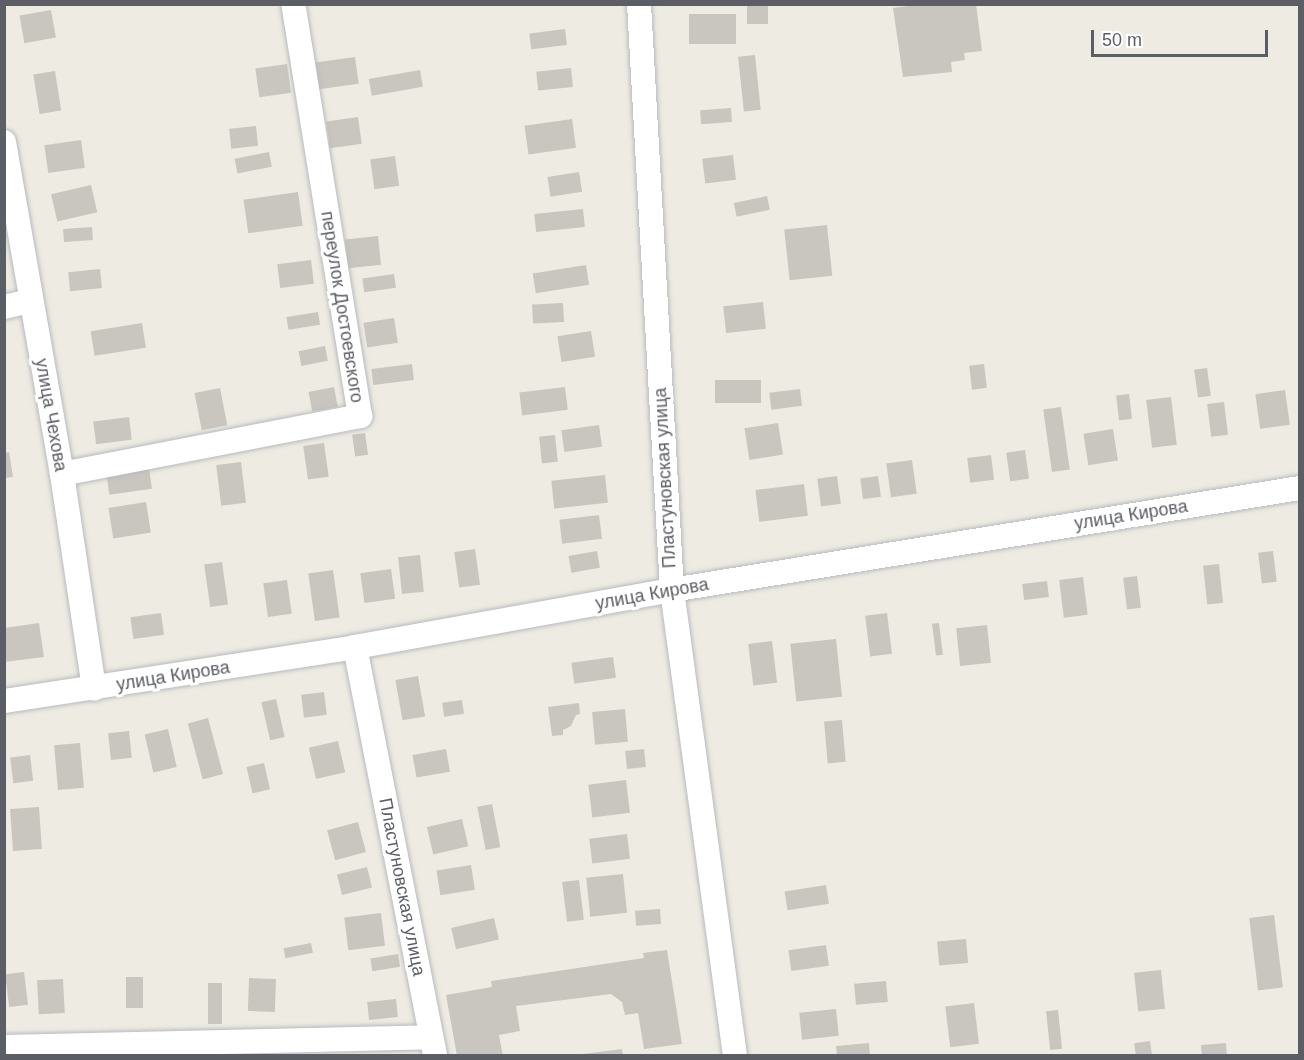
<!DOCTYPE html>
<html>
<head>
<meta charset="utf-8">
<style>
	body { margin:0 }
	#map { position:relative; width:1304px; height:1060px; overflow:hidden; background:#eeece2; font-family:Helvetica,sans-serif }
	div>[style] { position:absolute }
	.building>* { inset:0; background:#c9c6bf; transform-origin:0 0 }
	.roads { filter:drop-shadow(0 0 2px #b8babf) drop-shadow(0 0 2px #b8babf) }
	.minor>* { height:24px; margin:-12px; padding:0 12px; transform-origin:12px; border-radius:12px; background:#fff }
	span { translate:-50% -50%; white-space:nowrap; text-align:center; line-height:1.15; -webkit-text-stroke:6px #fff; paint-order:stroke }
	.street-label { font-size:18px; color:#5b5e64 }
	.frame { position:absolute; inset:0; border:6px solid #5b5e64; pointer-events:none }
	.scale { position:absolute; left:1091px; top:30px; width:177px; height:27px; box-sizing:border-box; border:3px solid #5b5e64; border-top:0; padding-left:8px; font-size:18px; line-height:21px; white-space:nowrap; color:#5b5e64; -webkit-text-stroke:4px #fff; paint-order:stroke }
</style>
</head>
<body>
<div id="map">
	<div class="building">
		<div style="left:747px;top:4px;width:21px;height:20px"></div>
		<div style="clip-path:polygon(923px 4px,976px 4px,982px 51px,964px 53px,965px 60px,951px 62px,952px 72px,903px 77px,893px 8px)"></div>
		<div style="left:51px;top:10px;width:28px;height:32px;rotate:80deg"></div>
		<div style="left:689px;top:14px;width:47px;height:30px"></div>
		<div style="left:565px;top:29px;width:16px;height:36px;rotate:83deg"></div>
		<div style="left:755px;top:55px;width:55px;height:17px;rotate:84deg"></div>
		<div style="left:355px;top:57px;width:27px;height:40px;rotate:82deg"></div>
		<div style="left:287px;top:64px;width:29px;height:32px;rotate:82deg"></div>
		<div style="left:571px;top:68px;width:19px;height:35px;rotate:84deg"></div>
		<div style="left:420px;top:70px;width:17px;height:52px;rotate:80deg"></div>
		<div style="left:55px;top:71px;width:40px;height:22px;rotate:81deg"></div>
		<div style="left:731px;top:108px;width:14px;height:31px;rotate:86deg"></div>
		<div style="left:358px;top:117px;width:27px;height:32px;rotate:82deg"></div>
		<div style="left:572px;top:119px;width:29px;height:48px;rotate:82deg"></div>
		<div style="left:256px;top:126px;width:20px;height:27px;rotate:84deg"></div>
		<div style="left:81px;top:140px;width:28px;height:37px;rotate:82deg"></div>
		<div style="left:269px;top:152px;width:15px;height:35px;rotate:79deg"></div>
		<div style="left:733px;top:155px;width:25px;height:31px;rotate:83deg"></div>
		<div style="left:395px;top:156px;width:30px;height:25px;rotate:82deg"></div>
		<div style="left:579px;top:172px;width:20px;height:32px;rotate:81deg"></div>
		<div style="left:91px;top:185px;width:28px;height:41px;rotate:77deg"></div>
		<div style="left:298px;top:192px;width:34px;height:55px;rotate:82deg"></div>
		<div style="left:767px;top:196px;width:14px;height:34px;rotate:78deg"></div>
		<div style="left:583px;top:209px;width:18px;height:49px;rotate:84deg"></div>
		<div style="left:827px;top:225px;width:51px;height:43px;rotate:84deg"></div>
		<div style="left:92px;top:227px;width:13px;height:29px;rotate:86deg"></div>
		<div style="left:378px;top:236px;width:29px;height:33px;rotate:84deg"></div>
		<div style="left:311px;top:260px;width:24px;height:34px;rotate:83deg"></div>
		<div style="left:586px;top:265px;width:20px;height:54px;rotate:81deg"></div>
		<div style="left:100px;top:269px;width:19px;height:32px;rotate:84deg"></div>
		<div style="left:394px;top:274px;width:14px;height:32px;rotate:82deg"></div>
		<div style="left:763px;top:302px;width:27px;height:40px;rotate:84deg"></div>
		<div style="left:563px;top:303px;width:19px;height:31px;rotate:87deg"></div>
		<div style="left:318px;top:312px;width:13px;height:32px;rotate:81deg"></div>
		<div style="left:394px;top:318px;width:25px;height:31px;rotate:81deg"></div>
		<div style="left:142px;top:323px;width:25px;height:52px;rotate:81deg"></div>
		<div style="left:591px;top:331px;width:26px;height:34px;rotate:81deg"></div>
		<div style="left:325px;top:346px;width:15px;height:27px;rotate:79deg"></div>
		<div style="left:412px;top:364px;width:16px;height:41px;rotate:83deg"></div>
		<div style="left:984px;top:364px;width:24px;height:15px;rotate:83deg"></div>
		<div style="left:1207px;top:368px;width:28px;height:13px;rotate:82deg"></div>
		<div style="left:761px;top:380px;width:23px;height:46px;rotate:90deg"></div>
		<div style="left:334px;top:387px;width:20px;height:26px;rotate:79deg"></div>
		<div style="left:565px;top:387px;width:23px;height:46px;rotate:83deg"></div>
		<div style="left:220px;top:388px;width:38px;height:26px;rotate:79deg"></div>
		<div style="left:800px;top:389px;width:17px;height:31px;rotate:83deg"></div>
		<div style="left:1285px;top:390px;width:35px;height:30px;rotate:82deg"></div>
		<div style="left:1129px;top:394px;width:25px;height:13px;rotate:83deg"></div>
		<div style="left:1171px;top:397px;width:48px;height:25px;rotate:83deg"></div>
		<div style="left:1224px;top:402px;width:33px;height:17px;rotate:83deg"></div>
		<div style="left:1061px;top:407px;width:63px;height:18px;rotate:82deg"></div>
		<div style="left:129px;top:417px;width:23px;height:36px;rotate:83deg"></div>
		<div style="left:778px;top:423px;width:32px;height:34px;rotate:81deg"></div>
		<div style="left:599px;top:425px;width:22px;height:38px;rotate:82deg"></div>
		<div style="left:1113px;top:429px;width:32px;height:30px;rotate:81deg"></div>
		<div style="left:365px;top:433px;width:22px;height:13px;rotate:82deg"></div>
		<div style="left:555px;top:435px;width:27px;height:16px;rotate:84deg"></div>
		<div style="left:324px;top:443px;width:34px;height:21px;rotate:82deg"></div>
		<div style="left:1025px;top:450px;width:29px;height:19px;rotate:82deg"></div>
		<div style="clip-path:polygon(9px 452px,13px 477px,4px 478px,4px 453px)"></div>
		<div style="left:991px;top:455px;width:25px;height:24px;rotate:83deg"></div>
		<div style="left:912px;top:460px;width:34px;height:26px;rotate:82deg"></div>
		<div style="left:241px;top:462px;width:41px;height:25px;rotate:83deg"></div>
		<div style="left:149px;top:468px;width:21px;height:43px;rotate:82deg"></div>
		<div style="left:605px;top:475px;width:28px;height:54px;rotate:84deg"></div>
		<div style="left:837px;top:476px;width:28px;height:20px;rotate:82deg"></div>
		<div style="left:878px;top:476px;width:21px;height:18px;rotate:82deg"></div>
		<div style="left:804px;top:484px;width:32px;height:49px;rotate:83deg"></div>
		<div style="left:146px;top:502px;width:31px;height:38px;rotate:81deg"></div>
		<div style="left:599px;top:515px;width:24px;height:40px;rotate:83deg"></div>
		<div style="left:475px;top:549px;width:36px;height:21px;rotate:82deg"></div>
		<div style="left:597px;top:551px;width:17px;height:29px;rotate:80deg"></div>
		<div style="left:1273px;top:551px;width:31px;height:15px;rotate:83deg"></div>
		<div style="left:420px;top:555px;width:37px;height:22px;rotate:84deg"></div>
		<div style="left:222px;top:562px;width:43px;height:18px;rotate:82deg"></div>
		<div style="left:1219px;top:564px;width:39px;height:16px;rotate:84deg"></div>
		<div style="left:391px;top:569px;width:30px;height:31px;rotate:82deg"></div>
		<div style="left:333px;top:570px;width:48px;height:25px;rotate:82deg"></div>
		<div style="left:1137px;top:576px;width:32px;height:14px;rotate:83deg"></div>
		<div style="left:1083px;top:577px;width:38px;height:24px;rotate:83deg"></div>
		<div style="left:287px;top:580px;width:34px;height:24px;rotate:82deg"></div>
		<div style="left:1047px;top:581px;width:16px;height:25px;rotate:83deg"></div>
		<div style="left:161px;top:613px;width:22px;height:31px;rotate:82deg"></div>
		<div style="left:887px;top:613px;width:41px;height:22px;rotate:83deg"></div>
		<div style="clip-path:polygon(39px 623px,44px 657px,4px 662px,4px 628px)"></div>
		<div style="left:939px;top:623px;width:32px;height:7px;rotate:83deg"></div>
		<div style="left:987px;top:625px;width:38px;height:31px;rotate:84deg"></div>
		<div style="left:836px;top:639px;width:58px;height:46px;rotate:84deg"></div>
		<div style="left:772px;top:641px;width:42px;height:24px;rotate:83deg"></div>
		<div style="left:613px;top:657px;width:21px;height:42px;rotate:82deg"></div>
		<div style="left:418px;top:676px;width:41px;height:23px;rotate:80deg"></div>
		<div style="left:324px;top:692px;width:23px;height:23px;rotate:83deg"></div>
		<div style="left:276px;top:699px;width:39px;height:15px;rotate:77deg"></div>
		<div style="left:462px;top:700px;width:14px;height:20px;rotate:82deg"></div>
		<div style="clip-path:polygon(579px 703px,580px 714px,576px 715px,571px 726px,563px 730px,563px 735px,552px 736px,548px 707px)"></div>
		<div style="left:625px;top:709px;width:33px;height:33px;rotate:85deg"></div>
		<div style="left:208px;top:718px;width:58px;height:21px;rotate:75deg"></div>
		<div style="left:842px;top:720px;width:42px;height:18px;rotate:85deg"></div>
		<div style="left:168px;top:729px;width:39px;height:24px;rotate:77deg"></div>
		<div style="left:129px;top:731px;width:27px;height:21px;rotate:84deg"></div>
		<div style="left:338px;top:741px;width:32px;height:30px;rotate:77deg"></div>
		<div style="left:80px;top:743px;width:45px;height:26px;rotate:85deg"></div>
		<div style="left:446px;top:749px;width:23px;height:34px;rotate:80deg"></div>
		<div style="left:644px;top:749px;width:18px;height:19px;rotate:84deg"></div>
		<div style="left:30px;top:755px;width:26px;height:20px;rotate:83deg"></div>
		<div style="left:264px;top:763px;width:27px;height:18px;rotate:77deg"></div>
		<div style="left:626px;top:780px;width:33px;height:38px;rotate:83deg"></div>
		<div style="left:492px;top:804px;width:44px;height:15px;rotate:79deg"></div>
		<div style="left:39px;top:807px;width:42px;height:29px;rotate:86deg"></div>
		<div style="left:462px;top:819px;width:28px;height:36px;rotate:77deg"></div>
		<div style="left:358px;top:822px;width:31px;height:32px;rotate:75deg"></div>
		<div style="left:627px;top:834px;width:25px;height:38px;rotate:83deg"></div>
		<div style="left:471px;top:865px;width:25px;height:35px;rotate:81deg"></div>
		<div style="left:367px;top:867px;width:21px;height:31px;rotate:76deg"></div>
		<div style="left:623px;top:874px;width:39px;height:37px;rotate:84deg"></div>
		<div style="left:579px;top:880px;width:40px;height:17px;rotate:83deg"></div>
		<div style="left:826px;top:885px;width:19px;height:42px;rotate:81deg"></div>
		<div style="left:660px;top:909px;width:15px;height:25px;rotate:86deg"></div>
		<div style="left:381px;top:913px;width:33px;height:37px;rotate:83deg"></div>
		<div style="left:1274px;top:915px;width:73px;height:25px;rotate:83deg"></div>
		<div style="left:494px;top:918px;width:22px;height:44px;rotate:77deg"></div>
		<div style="left:966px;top:939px;width:24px;height:29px;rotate:85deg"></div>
		<div style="left:311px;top:943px;width:10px;height:28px;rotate:79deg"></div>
		<div style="left:826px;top:945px;width:21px;height:38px;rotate:82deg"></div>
		<div style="clip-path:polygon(667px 950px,682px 1044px,644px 1049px,638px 1013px,625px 1015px,622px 1002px,611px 994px,516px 1006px,520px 1031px,499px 1035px,503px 1056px,457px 1056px,446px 995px,492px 987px,491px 981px,644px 958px,643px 953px)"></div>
		<div style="left:398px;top:954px;width:13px;height:28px;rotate:81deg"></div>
		<div style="left:1161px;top:970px;width:39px;height:27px;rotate:84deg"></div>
		<div style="left:24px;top:972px;width:33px;height:19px;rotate:83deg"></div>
		<div style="left:126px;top:977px;width:17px;height:31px"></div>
		<div style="left:249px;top:978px;width:27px;height:33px;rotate:2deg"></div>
		<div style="left:63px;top:979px;width:34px;height:26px;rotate:87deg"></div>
		<div style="left:886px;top:981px;width:21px;height:32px;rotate:85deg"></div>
		<div style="left:208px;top:983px;width:14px;height:41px"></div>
		<div style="left:396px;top:999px;width:18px;height:29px;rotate:84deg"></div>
		<div style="left:974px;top:1003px;width:41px;height:29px;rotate:83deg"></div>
		<div style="left:836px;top:1009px;width:27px;height:37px;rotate:84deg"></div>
		<div style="left:1058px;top:1010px;width:39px;height:12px;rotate:84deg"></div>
		<div style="left:1150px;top:1041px;width:15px;height:16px;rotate:82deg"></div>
		<div style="clip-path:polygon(869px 1043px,870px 1056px,837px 1056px,836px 1046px)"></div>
		<div style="clip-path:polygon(1226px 1043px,1227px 1056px,1202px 1056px,1201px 1045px)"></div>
		<div style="clip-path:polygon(622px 1049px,623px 1056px,583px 1056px,583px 1054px)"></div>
	</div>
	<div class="roads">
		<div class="minor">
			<div style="left:639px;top:4px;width:587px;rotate:86.78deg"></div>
			<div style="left:672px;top:590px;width:470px;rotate:82.3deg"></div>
			<div style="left:4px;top:142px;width:337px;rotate:80.1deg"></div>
			<div style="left:62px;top:474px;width:217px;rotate:81.5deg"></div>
			<div style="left:4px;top:307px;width:27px;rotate:-13deg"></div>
			<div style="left:62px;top:474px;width:304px;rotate:-11deg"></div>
			<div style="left:360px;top:416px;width:417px;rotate:-99.2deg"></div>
			<div style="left:355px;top:647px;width:417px;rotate:78.9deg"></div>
			<div style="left:4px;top:701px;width:355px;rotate:-8.7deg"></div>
			<div style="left:355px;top:647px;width:322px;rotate:-10.2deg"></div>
			<div style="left:672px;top:590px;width:636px;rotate:-9.23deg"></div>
			<div style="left:4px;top:1047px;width:427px;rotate:-1.3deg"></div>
		</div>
	</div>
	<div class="street-label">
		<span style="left:342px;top:307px;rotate:81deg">переулок Достоевского</span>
		<span style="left:51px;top:415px;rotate:80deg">улица Чехова</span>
		<span style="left:665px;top:478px;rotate:-93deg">Пластуновская улица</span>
		<span style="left:1131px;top:515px;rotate:-9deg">улица Кирова</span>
		<span style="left:652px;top:594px;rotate:-10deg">улица Кирова</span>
		<span style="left:173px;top:676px;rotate:-9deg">улица Кирова</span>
		<span style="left:402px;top:887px;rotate:79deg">Пластуновская улица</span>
	</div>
	<div class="frame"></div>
	<div class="scale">50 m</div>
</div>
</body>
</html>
